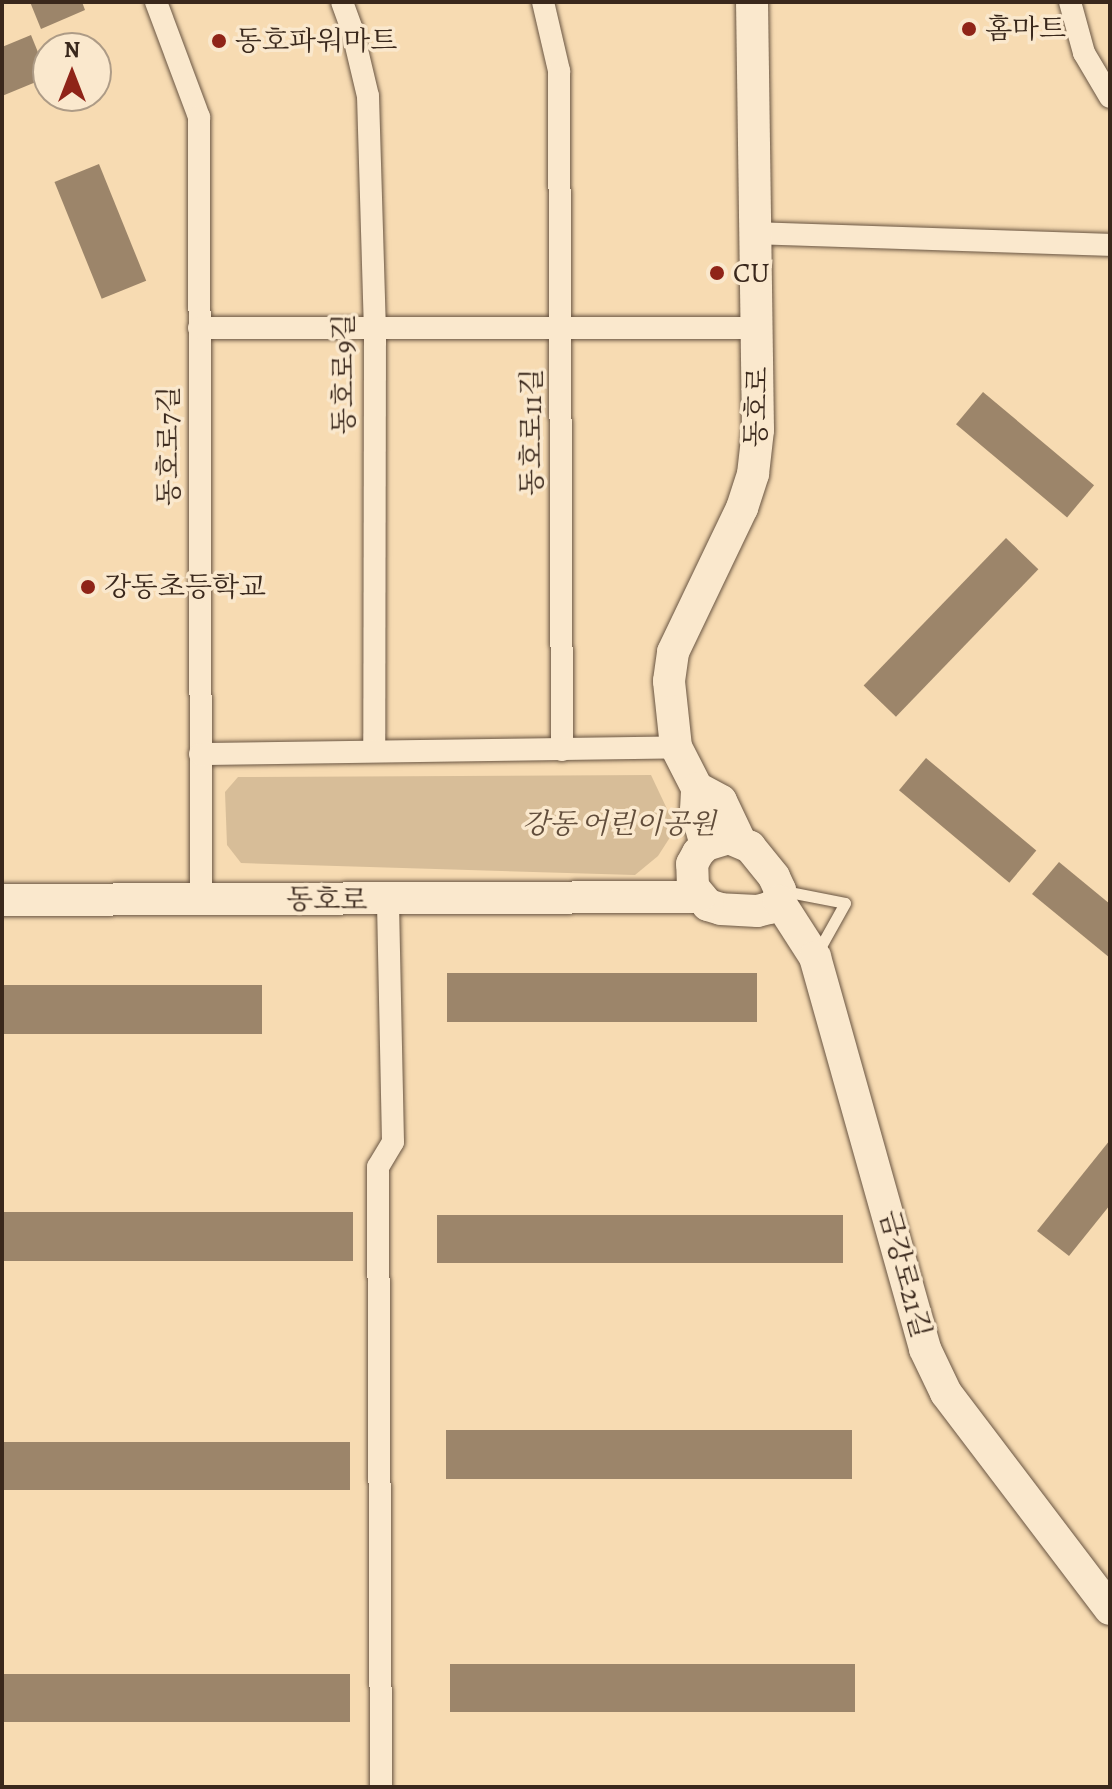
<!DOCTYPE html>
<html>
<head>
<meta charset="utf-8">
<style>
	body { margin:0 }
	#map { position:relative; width:1112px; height:1789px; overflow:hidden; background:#f7dbb2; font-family:Alegreya,"Noto Serif KR",serif }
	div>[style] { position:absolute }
	.green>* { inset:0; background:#d7bd98 }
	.building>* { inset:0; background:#9c856a; transform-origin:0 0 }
	.roads { filter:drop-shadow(0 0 2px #695542) drop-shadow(0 0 2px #695542) }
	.lane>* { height:11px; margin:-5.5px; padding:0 5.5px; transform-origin:5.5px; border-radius:5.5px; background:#fae8cd }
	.street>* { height:22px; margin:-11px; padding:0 11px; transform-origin:11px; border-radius:11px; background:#fae8cd }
	.secondary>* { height:32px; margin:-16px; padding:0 16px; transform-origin:16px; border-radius:16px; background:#fae8cd }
	.dots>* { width:22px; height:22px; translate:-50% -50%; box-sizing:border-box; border:4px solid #fae8cd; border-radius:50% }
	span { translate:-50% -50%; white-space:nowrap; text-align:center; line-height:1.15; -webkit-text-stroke:7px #fae8cd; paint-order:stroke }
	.poi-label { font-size:28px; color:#3a281c }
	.left { translate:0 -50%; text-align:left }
	.street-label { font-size:28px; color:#3a281c }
	.park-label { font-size:28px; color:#614d3b; font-style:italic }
	.frame { position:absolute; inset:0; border:4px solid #3a281c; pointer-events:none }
	.north { position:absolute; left:32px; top:32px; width:80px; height:80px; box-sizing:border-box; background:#fae8cd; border:2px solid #ad9b86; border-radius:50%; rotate:0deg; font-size:22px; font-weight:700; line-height:32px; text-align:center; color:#3a281c }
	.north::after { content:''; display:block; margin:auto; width:28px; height:36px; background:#8f2418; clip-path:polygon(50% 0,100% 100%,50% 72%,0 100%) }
</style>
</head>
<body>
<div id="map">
	<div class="green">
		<div style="clip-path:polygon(651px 775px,676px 828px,658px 856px,635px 875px,241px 863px,227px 845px,225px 792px,238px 777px)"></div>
	</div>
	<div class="building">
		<div style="clip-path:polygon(30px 2px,82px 2px,85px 10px,41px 29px)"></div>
		<div style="clip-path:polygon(31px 35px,48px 77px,2px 96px,2px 47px)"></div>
		<div style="left:99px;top:164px;width:126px;height:48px;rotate:68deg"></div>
		<div style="left:983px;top:392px;width:145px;height:42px;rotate:40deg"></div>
		<div style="left:1006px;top:538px;width:45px;height:205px;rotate:44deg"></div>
		<div style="left:926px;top:758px;width:144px;height:42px;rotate:40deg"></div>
		<div style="clip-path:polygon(1059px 862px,1110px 904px,1110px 958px,1032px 894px)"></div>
		<div style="left:447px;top:973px;width:310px;height:49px"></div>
		<div style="left:2px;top:985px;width:260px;height:49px"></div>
		<div style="clip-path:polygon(1110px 1140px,1110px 1205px,1069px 1256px,1037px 1231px)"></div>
		<div style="left:353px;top:1212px;width:49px;height:351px;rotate:90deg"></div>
		<div style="left:843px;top:1215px;width:48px;height:406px;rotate:90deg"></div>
		<div style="left:446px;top:1430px;width:406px;height:49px"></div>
		<div style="left:350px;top:1442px;width:48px;height:348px;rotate:90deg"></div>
		<div style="left:855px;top:1664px;width:48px;height:405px;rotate:90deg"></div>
		<div style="left:2px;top:1674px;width:348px;height:48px"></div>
	</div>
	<div class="roads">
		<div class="lane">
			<div style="left:784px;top:891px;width:62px;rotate:11.1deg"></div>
			<div style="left:845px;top:903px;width:57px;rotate:119.2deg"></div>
		</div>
		<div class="street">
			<div style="left:156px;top:2px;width:123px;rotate:69.5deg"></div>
			<div style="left:199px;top:117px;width:781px;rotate:89.85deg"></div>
			<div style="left:342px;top:2px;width:29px;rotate:70deg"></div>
			<div style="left:352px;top:29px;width:69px;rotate:76.6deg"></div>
			<div style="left:368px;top:96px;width:234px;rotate:88.3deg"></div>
			<div style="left:375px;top:330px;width:419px;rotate:90.1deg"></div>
			<div style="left:543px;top:2px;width:71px;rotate:76.9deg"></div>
			<div style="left:559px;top:71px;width:679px;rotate:89.75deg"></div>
			<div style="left:1070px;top:2px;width:53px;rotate:74.6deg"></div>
			<div style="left:1084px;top:53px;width:51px;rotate:59.4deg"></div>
			<div style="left:755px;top:233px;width:355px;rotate:1.9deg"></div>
			<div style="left:199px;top:328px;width:559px"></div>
			<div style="left:200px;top:754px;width:476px;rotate:-0.8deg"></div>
			<div style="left:381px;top:1787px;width:620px;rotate:-90.28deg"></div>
			<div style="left:378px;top:1167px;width:29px;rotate:-59deg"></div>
			<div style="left:393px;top:1142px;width:242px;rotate:-91.2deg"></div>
		</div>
		<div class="secondary">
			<div style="left:697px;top:788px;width:46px;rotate:-117.1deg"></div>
			<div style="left:676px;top:747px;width:66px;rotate:-96.1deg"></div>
			<div style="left:669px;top:681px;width:29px;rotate:-82deg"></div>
			<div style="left:673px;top:652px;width:160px;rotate:-64.4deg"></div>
			<div style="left:742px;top:508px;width:36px;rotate:-72deg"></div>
			<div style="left:753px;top:474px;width:44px;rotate:-83.5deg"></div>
			<div style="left:758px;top:430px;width:428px;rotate:-90.8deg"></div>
			<div style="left:729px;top:838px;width:23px;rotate:23deg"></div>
			<div style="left:750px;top:847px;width:38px;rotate:51deg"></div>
			<div style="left:774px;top:877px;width:14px;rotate:65deg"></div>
			<div style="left:780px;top:890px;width:11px;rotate:95deg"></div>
			<div style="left:779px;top:901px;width:12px;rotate:145deg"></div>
			<div style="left:769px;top:908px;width:12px;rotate:166deg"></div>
			<div style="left:757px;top:911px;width:36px;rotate:-177deg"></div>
			<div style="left:721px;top:909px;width:14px;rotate:-163deg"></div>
			<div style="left:708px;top:905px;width:23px;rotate:-130deg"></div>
			<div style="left:693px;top:887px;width:23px;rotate:-92deg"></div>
			<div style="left:692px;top:864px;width:13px;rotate:-61deg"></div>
			<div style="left:698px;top:853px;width:11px;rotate:-45deg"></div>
			<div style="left:706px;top:845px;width:24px;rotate:-17deg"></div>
			<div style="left:706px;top:845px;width:36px;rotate:-106deg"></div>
			<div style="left:696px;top:810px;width:22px;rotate:-87deg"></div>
			<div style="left:697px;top:788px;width:27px;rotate:28deg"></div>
			<div style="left:721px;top:801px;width:44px;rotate:64.6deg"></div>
			<div style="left:2px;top:900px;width:697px;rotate:-0.25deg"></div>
			<div style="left:779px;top:901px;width:67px;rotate:57.3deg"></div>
			<div style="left:815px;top:957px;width:407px;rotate:74.3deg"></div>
			<div style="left:925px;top:1349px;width:49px;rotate:64.5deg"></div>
			<div style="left:946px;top:1393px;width:271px;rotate:52.8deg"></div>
		</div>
	</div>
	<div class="dots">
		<div style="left:969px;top:29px;background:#8f2418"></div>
		<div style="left:219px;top:41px;background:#8f2418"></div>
		<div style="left:717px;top:273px;background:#8f2418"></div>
		<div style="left:88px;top:587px;background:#8f2418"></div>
	</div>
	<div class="poi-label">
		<span class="left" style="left:985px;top:29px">홈마트</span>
		<span class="left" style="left:235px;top:41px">동호파워마트</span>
		<span class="left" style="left:733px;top:273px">CU</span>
		<span class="left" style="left:104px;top:587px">강동초등학교</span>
	</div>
	<div class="street-label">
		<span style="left:344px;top:374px;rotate:-90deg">동호로9길</span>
		<span style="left:757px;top:407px;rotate:-88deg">동호로</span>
		<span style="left:532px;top:432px;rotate:-90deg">동호로11길</span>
		<span style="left:169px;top:446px;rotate:-90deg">동호로7길</span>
		<span style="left:327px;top:900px;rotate:1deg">동호로</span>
		<span style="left:905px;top:1274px;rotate:75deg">금강로21길</span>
	</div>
	<div class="park-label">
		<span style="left:619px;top:824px">강동 어린이공원</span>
	</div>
	<div class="frame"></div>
	<div class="north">N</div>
</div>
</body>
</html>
